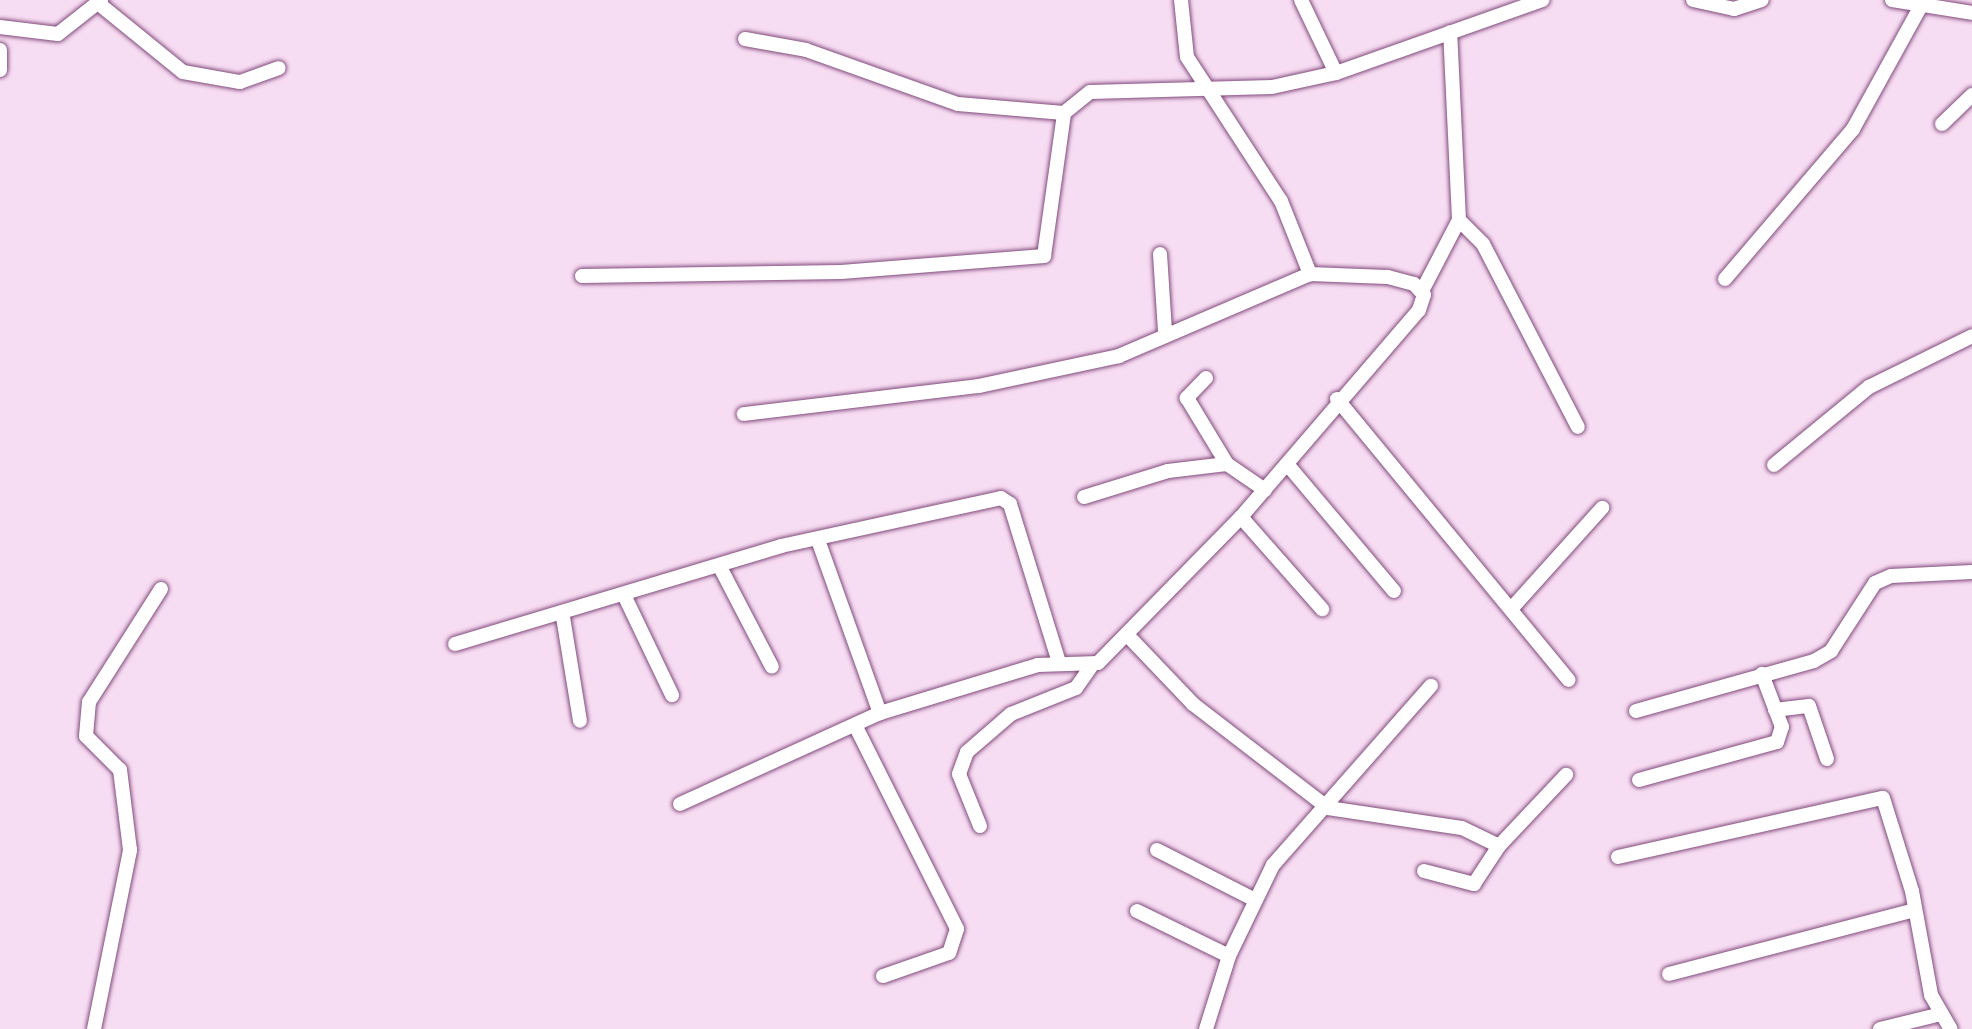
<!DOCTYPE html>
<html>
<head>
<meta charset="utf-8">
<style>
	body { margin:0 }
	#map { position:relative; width:1972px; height:1029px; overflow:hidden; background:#f7ddf3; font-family:Overpass,sans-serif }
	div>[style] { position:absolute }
	.roads { filter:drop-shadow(0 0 2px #824a7c) drop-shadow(0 0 2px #824a7c) }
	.street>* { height:14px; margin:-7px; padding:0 7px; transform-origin:7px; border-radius:7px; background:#fff }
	span { translate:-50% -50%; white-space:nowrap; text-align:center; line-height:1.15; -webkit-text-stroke:6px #f7ddf3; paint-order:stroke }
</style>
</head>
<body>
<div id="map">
	<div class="roads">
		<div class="street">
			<div style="left:1181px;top:0;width:57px;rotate:84deg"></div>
			<div style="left:1187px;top:57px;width:172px;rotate:56.9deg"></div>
			<div style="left:1281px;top:201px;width:79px;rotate:68.3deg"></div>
			<div style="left:1301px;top:0;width:81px;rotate:64.4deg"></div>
			<div style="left:1693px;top:0;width:42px;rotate:12.4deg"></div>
			<div style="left:1734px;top:9px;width:29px;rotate:-18deg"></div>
			<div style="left:1892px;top:0;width:81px;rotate:9.2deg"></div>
			<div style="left:98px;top:3px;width:109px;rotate:39.1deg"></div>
			<div style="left:183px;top:72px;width:58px;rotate:10deg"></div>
			<div style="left:240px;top:82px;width:41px;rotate:-19.7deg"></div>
			<div style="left:0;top:27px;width:58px;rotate:6.9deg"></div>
			<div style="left:58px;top:34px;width:55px;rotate:-38.3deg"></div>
			<div style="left:745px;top:39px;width:62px;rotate:10.2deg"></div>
			<div style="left:806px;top:50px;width:161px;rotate:19.6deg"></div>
			<div style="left:958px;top:104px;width:106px;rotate:4.9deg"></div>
			<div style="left:0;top:50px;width:20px;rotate:90deg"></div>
			<div style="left:1942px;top:124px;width:42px;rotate:-44deg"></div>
			<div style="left:1459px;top:220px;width:34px;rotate:45deg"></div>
			<div style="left:1483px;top:244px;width:206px;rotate:62.6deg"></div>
			<div style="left:1160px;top:254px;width:78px;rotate:86.3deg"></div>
			<div style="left:582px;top:276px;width:259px;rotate:-0.9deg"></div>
			<div style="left:841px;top:272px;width:204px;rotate:-4.5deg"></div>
			<div style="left:1044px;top:256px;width:144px;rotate:-82deg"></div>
			<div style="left:1064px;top:113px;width:33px;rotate:-39deg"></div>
			<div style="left:1090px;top:92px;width:182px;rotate:-1.6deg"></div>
			<div style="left:1272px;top:87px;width:66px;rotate:-12.3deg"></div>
			<div style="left:1336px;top:73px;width:219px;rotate:-19.5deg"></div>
			<div style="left:1725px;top:279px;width:197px;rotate:-49.5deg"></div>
			<div style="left:1853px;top:129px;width:141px;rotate:-61.1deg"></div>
			<div style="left:1422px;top:291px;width:80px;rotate:-62.5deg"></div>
			<div style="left:1459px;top:220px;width:188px;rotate:-92.7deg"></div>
			<div style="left:1206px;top:378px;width:28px;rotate:134deg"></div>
			<div style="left:1187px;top:398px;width:77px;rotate:58.8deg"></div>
			<div style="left:1227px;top:464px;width:46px;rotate:34.4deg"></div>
			<div style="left:1337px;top:399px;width:364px;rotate:50.5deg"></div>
			<div style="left:1287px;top:464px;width:166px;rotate:49.9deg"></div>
			<div style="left:1774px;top:465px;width:123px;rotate:-39.4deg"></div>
			<div style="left:1869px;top:387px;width:115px;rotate:-26.3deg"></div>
			<div style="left:1084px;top:497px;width:88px;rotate:-17.2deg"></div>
			<div style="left:1168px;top:471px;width:59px;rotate:-6.8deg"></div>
			<div style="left:1241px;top:517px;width:123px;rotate:48.6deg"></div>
			<div style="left:818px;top:540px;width:184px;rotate:70.3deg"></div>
			<div style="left:721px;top:569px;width:110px;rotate:62.5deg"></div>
			<div style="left:625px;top:597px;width:109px;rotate:64.4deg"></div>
			<div style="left:1512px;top:608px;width:135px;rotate:-48deg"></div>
			<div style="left:563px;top:617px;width:105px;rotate:80.7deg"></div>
			<div style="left:1130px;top:638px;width:91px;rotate:46.3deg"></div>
			<div style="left:1193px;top:704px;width:170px;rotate:37.6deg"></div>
			<div style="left:1328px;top:808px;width:135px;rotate:8.5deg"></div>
			<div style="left:1462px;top:828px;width:41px;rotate:25.9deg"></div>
			<div style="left:1499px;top:846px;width:98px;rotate:-46.7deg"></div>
			<div style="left:455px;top:644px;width:340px;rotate:-16.7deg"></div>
			<div style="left:781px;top:546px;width:225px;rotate:-12.3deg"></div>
			<div style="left:1001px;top:498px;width:11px;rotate:34deg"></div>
			<div style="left:1010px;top:504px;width:165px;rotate:72.8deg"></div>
			<div style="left:1775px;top:710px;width:34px;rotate:-7deg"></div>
			<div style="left:1809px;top:706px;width:56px;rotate:71.2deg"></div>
			<div style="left:1636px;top:711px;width:185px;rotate:-15.7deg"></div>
			<div style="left:1814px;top:661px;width:20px;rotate:-30deg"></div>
			<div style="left:1831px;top:651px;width:81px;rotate:-57.1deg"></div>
			<div style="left:1875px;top:583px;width:17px;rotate:-24deg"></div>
			<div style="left:1891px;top:576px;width:81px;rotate:-2.8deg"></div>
			<div style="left:855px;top:725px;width:228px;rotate:63.4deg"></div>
			<div style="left:957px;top:929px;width:25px;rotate:108deg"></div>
			<div style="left:949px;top:953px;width:70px;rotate:160.8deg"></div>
			<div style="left:1639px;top:780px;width:143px;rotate:-15.4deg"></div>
			<div style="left:1777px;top:742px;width:16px;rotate:-72deg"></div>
			<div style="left:1782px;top:727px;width:57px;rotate:-110.7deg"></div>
			<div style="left:680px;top:804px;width:220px;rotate:-24.5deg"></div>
			<div style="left:880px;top:713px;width:165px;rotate:-16.9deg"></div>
			<div style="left:1038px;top:665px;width:60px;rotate:-1.9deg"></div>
			<div style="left:1098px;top:663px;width:204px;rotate:-45.6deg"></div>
			<div style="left:1241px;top:517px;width:273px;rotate:-49.3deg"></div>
			<div style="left:1419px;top:310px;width:16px;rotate:-72deg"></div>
			<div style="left:1424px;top:295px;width:15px;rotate:-132deg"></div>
			<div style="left:1414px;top:284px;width:28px;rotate:-165deg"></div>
			<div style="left:1387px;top:277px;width:77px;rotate:-177.8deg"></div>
			<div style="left:1310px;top:274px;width:208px;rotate:156.8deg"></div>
			<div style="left:1119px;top:356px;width:143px;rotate:167.9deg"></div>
			<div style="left:979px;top:386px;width:237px;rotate:173.2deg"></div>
			<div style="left:980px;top:826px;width:56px;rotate:-112deg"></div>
			<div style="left:959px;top:774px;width:23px;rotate:-70deg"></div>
			<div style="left:967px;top:752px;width:58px;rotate:-40.8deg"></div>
			<div style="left:1011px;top:714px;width:70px;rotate:-21.8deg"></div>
			<div style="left:1076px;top:688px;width:29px;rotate:-55deg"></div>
			<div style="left:1157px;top:850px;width:108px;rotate:27deg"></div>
			<div style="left:1618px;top:857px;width:271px;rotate:-12.6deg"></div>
			<div style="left:1883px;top:798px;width:97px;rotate:72.7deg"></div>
			<div style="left:1912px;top:891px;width:106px;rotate:79.6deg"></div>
			<div style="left:1931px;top:995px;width:39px;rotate:60deg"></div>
			<div style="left:1424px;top:871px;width:52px;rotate:14.6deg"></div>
			<div style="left:1474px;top:884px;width:45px;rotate:-56.7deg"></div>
			<div style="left:1137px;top:911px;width:102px;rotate:26.1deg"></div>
			<div style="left:1669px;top:974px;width:253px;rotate:-14.6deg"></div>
			<div style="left:94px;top:1029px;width:183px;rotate:-78.6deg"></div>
			<div style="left:130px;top:850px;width:81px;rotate:-97.1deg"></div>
			<div style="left:120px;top:770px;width:48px;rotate:-135deg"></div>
			<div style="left:86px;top:736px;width:34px;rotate:-85deg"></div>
			<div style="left:89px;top:702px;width:134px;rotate:-57.5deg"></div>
			<div style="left:1206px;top:1029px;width:77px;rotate:-72.5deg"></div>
			<div style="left:1229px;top:956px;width:101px;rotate:-64.2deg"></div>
			<div style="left:1273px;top:865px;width:239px;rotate:-48.6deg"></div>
			<div style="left:1880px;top:1029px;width:63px;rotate:-13.8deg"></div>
		</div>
	</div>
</div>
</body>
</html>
